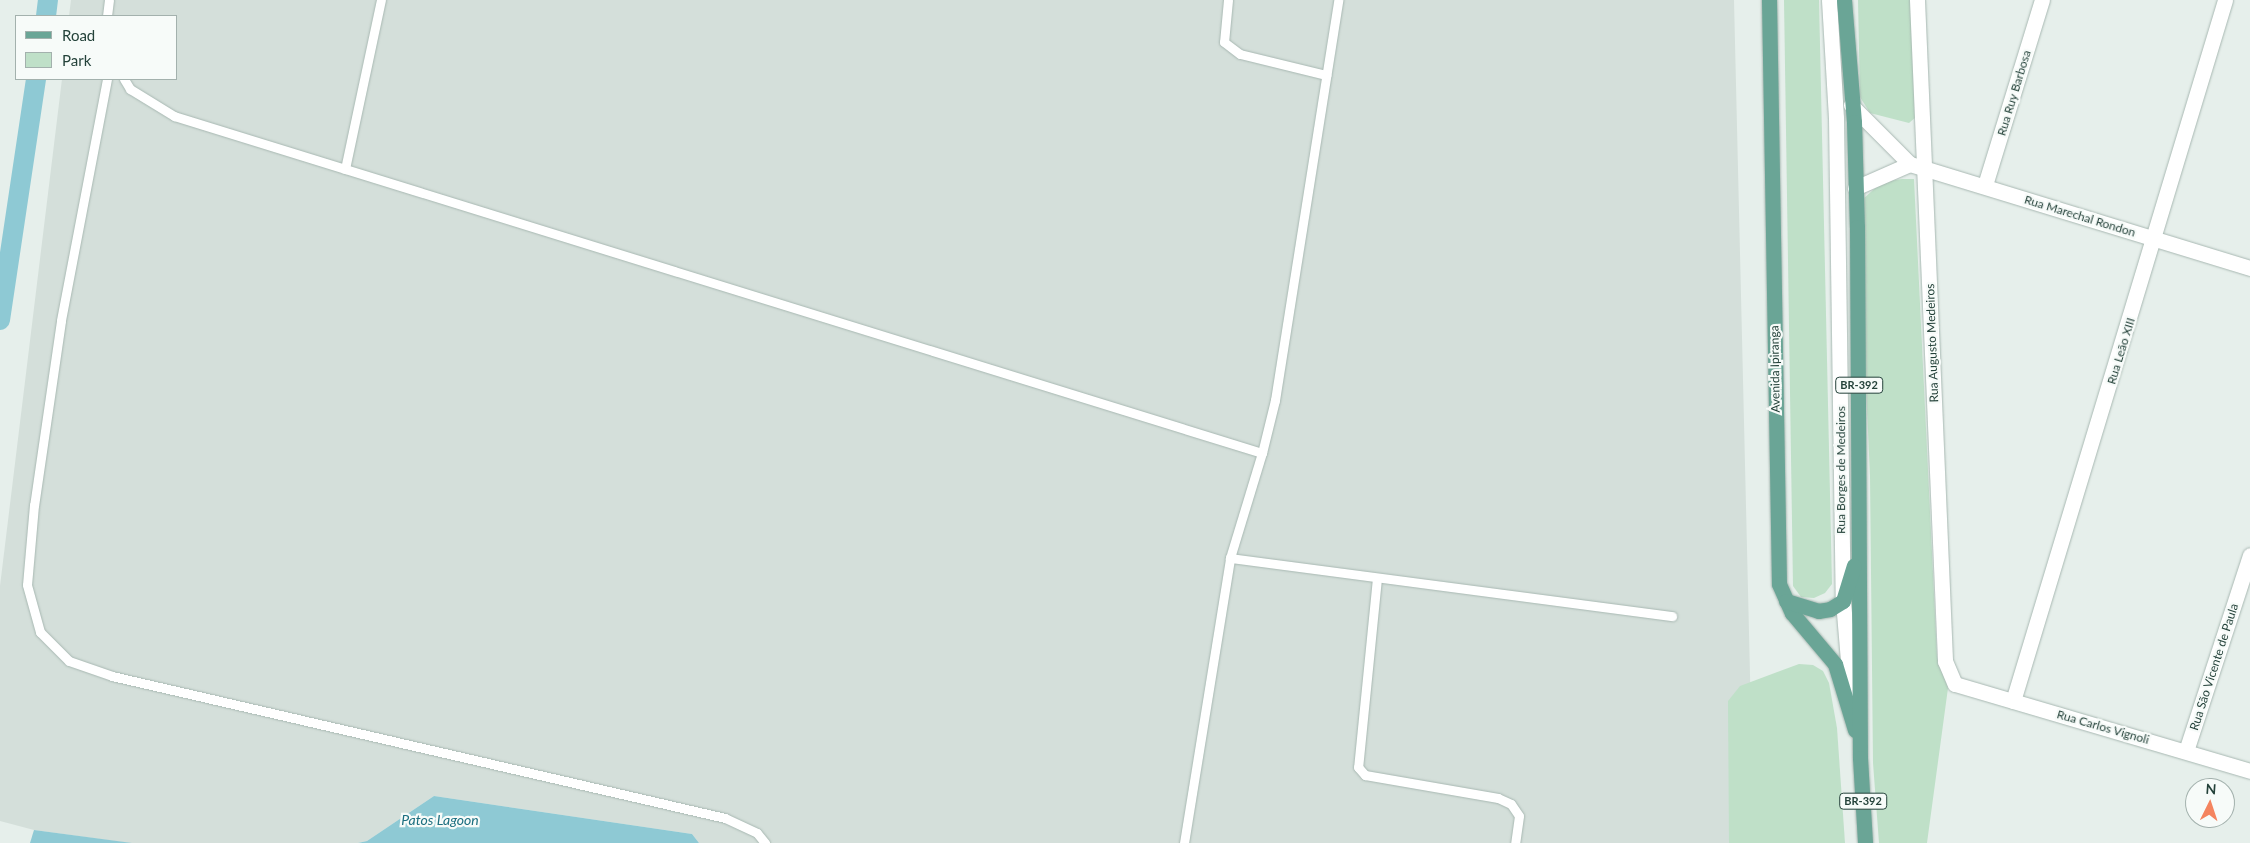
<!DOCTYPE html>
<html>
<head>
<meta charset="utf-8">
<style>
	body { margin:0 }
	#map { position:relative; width:2250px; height:843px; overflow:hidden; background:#e6efeb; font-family:Lato,sans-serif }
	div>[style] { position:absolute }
	.built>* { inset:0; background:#d4dfda }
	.green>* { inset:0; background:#bfe0c8 }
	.water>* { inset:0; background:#8ec9d4 }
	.canal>* { height:20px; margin:-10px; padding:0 10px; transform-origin:10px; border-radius:10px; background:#8ec9d4 }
	.roads { filter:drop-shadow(0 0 1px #a8b8b2) drop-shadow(0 0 1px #a8b8b2) }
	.lane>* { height:9px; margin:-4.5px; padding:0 4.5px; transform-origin:4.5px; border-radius:4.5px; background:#fff }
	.street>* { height:15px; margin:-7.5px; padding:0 7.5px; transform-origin:7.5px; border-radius:7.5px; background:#fff }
	.secondary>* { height:15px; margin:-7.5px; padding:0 7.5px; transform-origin:7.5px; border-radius:7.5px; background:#fff }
	.primary>* { height:15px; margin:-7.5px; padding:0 7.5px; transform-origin:7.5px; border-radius:7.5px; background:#6aa596 }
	span { translate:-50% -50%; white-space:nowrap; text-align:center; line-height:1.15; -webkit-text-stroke:4.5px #f7fbf9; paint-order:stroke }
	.shield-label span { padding:1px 4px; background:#f7fbf9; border:1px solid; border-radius:4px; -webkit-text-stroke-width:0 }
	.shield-label { font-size:11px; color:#24423a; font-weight:700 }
	.street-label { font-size:12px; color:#24423a }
	.water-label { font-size:14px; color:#1c6f80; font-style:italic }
	.legend { position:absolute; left:15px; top:15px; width:162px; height:65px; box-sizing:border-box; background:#f7fbf9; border:1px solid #a3b1ad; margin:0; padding:6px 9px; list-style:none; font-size:15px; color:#24423a }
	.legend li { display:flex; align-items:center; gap:10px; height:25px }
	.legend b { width:25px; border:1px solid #a3b1ad }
	.north { position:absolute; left:2185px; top:778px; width:50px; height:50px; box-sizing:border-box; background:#f7fbf9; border:1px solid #a3b1ad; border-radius:50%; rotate:4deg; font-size:14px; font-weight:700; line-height:20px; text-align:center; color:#24423a }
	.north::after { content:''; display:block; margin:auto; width:18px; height:22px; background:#f4845f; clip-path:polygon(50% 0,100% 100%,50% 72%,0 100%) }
</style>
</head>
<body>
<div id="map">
	<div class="built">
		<div style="clip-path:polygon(71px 0,1734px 0,1754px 843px,699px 843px,692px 834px,434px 796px,367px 841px,358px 843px,129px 843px,34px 830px,0 821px,0 586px,62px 79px,176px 79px,176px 16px,69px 16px)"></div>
	</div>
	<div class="green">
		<div style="clip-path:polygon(1784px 0,1819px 0,1832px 584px,1825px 593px,1814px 598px,1801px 597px,1793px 586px)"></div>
		<div style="clip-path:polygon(1858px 0,1910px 0,1916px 117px,1909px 123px,1870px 113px,1860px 97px)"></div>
		<div style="clip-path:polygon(1902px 179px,1914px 179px,1937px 657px,1948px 688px,1927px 843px,1879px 843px,1873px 763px,1870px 476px,1863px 320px,1863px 199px,1882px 182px)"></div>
		<div style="clip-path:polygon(1799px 664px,1813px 665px,1823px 671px,1829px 683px,1837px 728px,1845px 843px,1729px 843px,1728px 701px,1740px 686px)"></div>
	</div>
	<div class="water">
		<div style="clip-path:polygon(434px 796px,692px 834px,699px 843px,358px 843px,367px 841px)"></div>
		<div style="clip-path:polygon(34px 830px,132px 843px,30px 843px)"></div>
	</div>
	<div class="canal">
		<div style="left:46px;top:16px;width:16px;rotate:-83deg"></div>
		<div style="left:0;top:320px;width:244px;rotate:-81.5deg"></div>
	</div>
	<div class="roads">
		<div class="lane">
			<div style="left:1228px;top:0;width:42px;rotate:95.4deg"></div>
			<div style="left:1224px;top:42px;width:20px;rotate:37deg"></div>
			<div style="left:1240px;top:54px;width:89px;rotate:13.7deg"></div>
			<div style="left:107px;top:16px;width:16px;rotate:-83deg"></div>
			<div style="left:107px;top:79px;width:246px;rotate:100.8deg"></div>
			<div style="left:61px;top:321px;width:186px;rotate:98.3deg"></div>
			<div style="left:34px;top:505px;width:80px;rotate:95deg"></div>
			<div style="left:27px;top:585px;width:49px;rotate:74.5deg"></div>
			<div style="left:40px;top:632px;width:41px;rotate:45deg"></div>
			<div style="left:69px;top:661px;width:46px;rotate:19.2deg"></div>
			<div style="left:112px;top:676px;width:629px;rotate:13.04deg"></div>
			<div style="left:725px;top:818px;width:35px;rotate:25deg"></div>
			<div style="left:757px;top:833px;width:13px;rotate:51deg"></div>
			<div style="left:124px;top:79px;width:12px;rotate:59deg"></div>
			<div style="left:130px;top:89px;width:52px;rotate:31.5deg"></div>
			<div style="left:174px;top:116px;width:1139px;rotate:17.21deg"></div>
			<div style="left:1262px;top:453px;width:55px;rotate:-76.2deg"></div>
			<div style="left:1275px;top:400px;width:405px;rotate:-81deg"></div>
			<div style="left:345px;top:169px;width:173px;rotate:-78deg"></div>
			<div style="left:1230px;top:558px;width:446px;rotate:7.5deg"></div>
			<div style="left:1377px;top:578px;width:190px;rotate:95.7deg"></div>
			<div style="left:1358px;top:767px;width:11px;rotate:49deg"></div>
			<div style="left:1365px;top:775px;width:135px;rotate:9.8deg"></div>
			<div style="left:1498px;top:798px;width:14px;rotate:25deg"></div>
			<div style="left:1511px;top:804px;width:14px;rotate:56deg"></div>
			<div style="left:1519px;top:816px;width:27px;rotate:98deg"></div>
			<div style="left:1184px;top:843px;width:289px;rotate:-80.8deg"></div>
			<div style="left:1230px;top:558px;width:110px;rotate:-73.1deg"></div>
		</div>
		<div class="street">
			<div style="left:1917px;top:0;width:662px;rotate:87.57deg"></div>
			<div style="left:1945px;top:661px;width:25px;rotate:67deg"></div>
			<div style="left:1955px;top:684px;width:308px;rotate:16.4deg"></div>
			<div style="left:1851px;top:105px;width:83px;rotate:45deg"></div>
			<div style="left:1910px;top:164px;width:356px;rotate:17deg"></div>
			<div style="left:1985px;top:185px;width:194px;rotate:-72.9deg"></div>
			<div style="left:1855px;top:188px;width:60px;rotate:-23.6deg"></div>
			<div style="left:2013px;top:701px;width:732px;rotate:-73.17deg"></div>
			<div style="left:2186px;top:751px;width:206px;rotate:-71.9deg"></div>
		</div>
		<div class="secondary">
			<div style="left:1829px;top:0;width:118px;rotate:86.6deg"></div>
			<div style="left:1836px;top:118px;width:483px;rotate:89.2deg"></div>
			<div style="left:1843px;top:601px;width:107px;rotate:85.2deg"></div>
		</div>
		<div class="primary">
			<div style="left:1769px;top:0;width:584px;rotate:89.02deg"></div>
			<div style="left:1779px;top:584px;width:32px;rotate:66deg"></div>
			<div style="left:1792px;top:613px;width:67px;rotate:49.9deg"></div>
			<div style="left:1835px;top:664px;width:69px;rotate:73.1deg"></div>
			<div style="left:1844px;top:0;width:122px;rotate:85.3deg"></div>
			<div style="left:1854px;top:122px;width:105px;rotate:88.4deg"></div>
			<div style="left:1857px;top:227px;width:531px;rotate:89.68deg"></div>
			<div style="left:1860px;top:758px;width:85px;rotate:86.6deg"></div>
			<div style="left:1786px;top:601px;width:34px;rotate:17deg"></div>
			<div style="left:1818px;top:611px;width:12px;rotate:-9deg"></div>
			<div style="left:1830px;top:609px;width:15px;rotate:-32deg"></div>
			<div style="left:1843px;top:601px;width:37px;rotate:-73deg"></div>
		</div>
	</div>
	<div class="shield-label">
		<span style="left:1859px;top:385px">BR-392</span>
		<span style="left:1863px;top:801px">BR-392</span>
	</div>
	<div class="street-label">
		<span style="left:2014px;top:93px;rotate:-73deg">Rua Ruy Barbosa</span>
		<span style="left:2080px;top:216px;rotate:17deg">Rua Marechal Rondon</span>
		<span style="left:1932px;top:343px;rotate:-92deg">Rua Augusto Medeiros</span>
		<span style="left:2121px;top:351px;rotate:-73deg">Rua Leão XIII</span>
		<span style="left:1775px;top:369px;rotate:-91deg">Avenida Ipiranga</span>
		<span style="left:1841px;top:470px;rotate:-90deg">Rua Borges de Medeiros</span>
		<span style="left:2214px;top:667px;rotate:-72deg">Rua São Vicente de Paula</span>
		<span style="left:2103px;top:727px;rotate:16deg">Rua Carlos Vignoli</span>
	</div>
	<div class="water-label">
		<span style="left:440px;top:820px">Patos Lagoon</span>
	</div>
	<ul class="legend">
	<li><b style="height:6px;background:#6aa596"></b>Road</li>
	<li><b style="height:14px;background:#bfe0c8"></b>Park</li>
	</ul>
	<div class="north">N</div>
</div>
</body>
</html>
